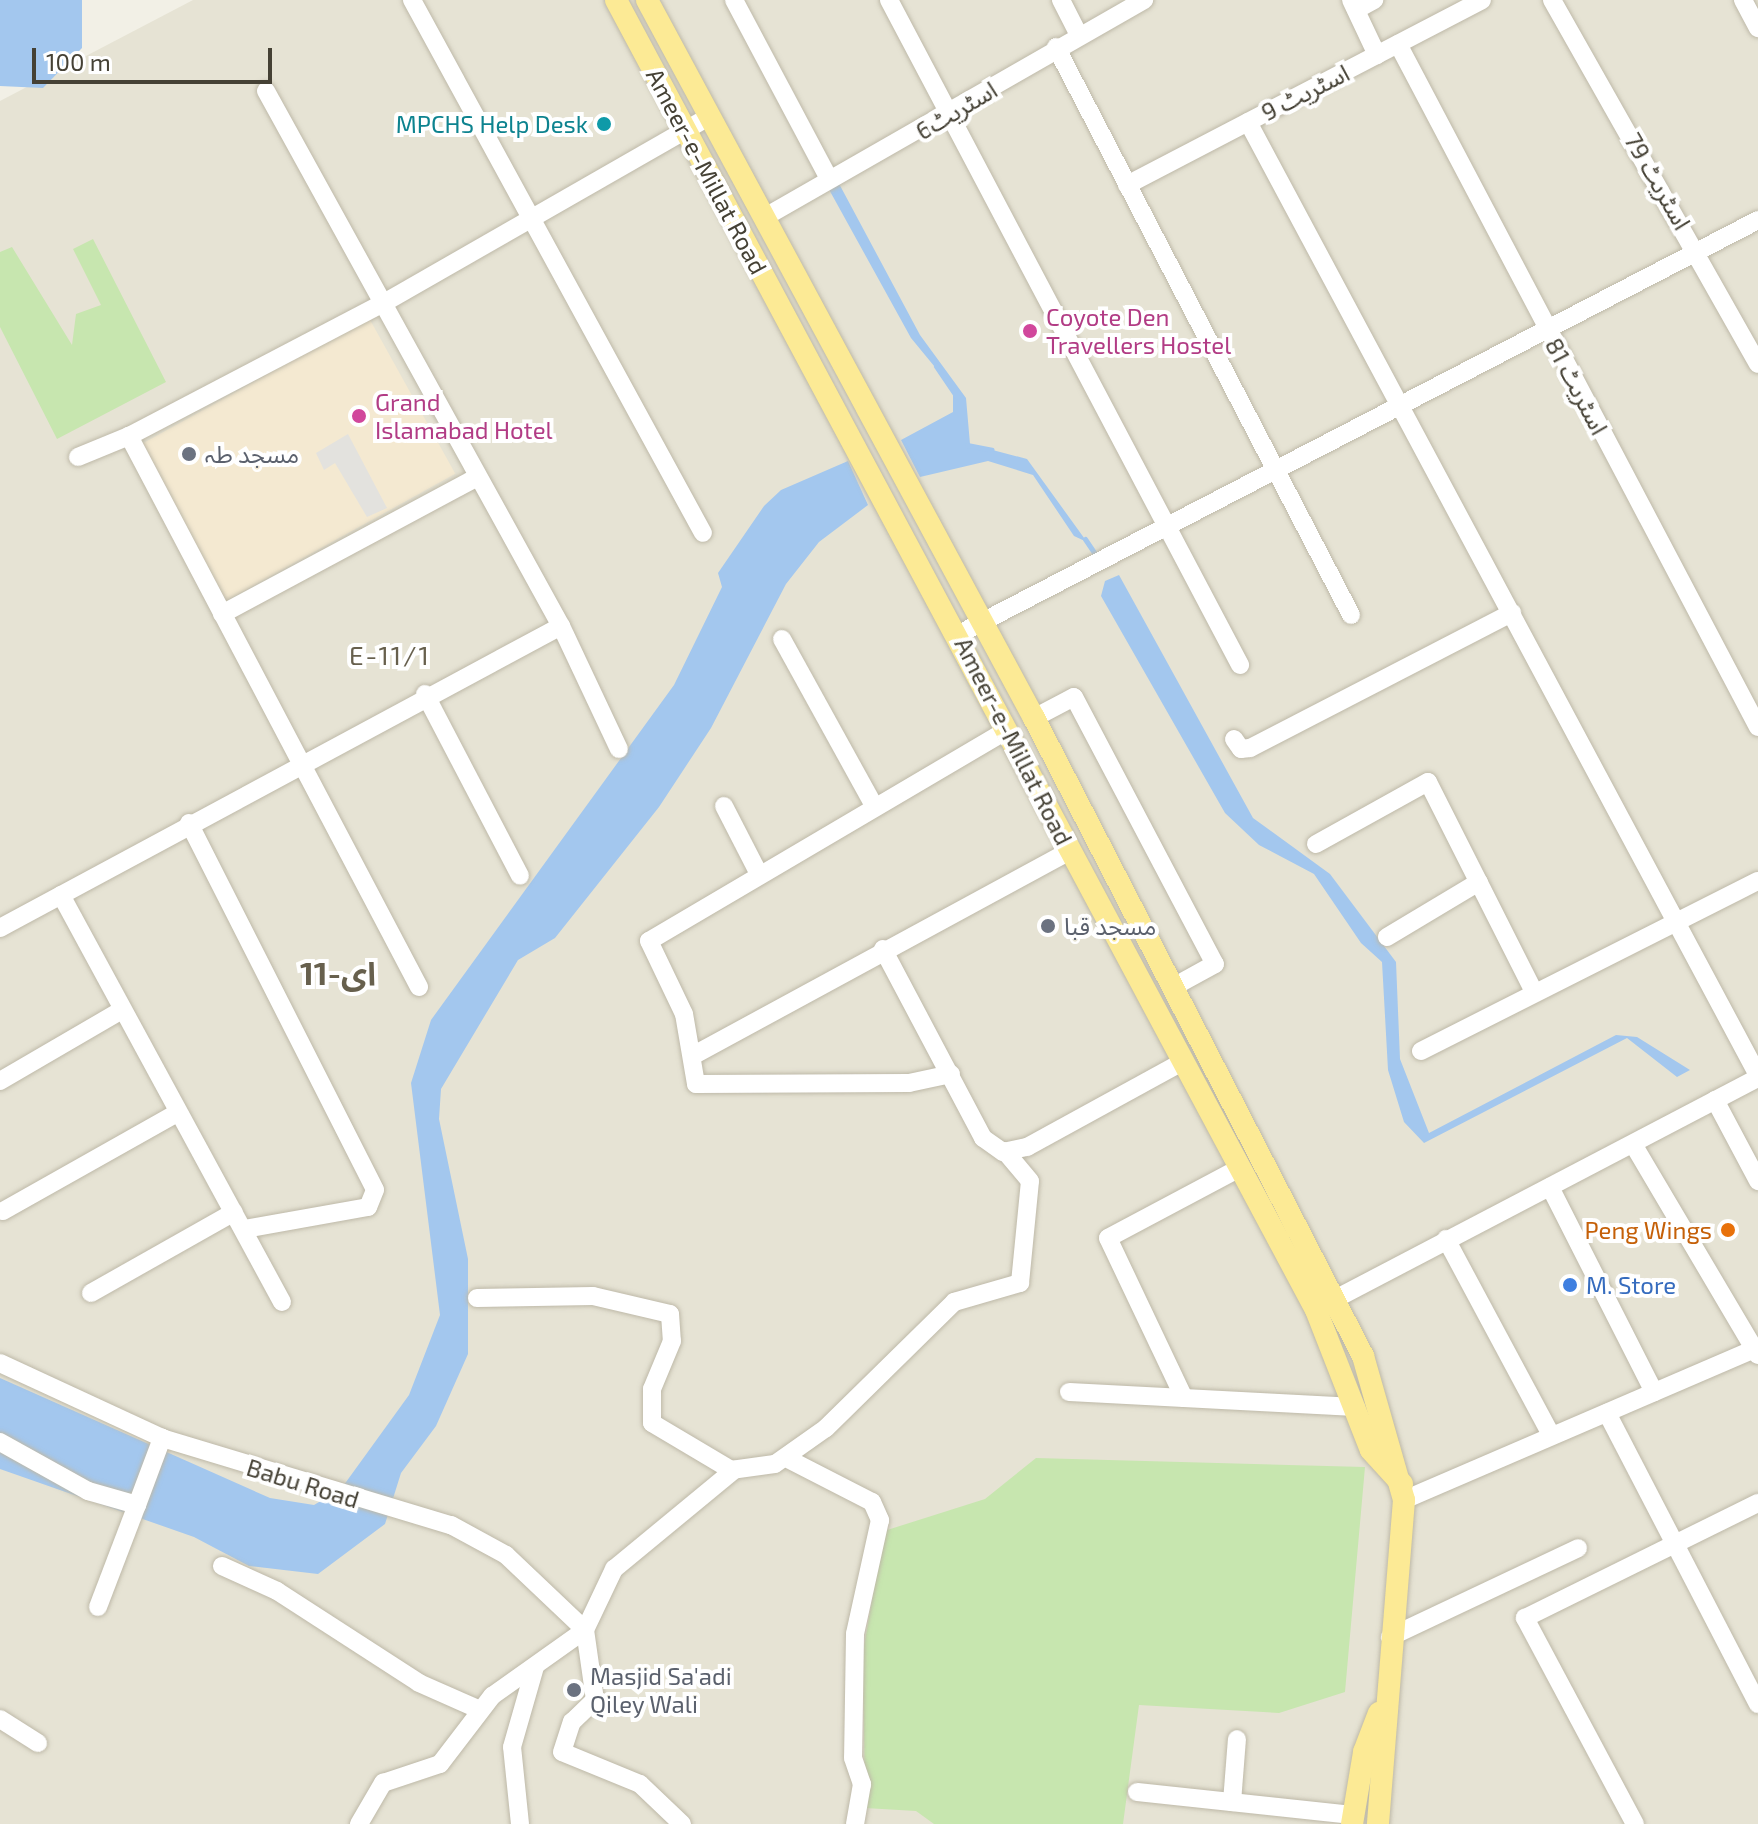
<!DOCTYPE html>
<html>
<head>
<meta charset="utf-8">
<style>
	body { margin:0 }
	#map { position:relative; width:1758px; height:1824px; overflow:hidden; background:#f2f0e6; font-family:"Exo 2","Noto Sans Arabic",sans-serif }
	div>[style] { position:absolute }
	.residential>* { inset:0; background:#e6e3d4 }
	.commercial>* { inset:0; background:#f4e9d1; transform-origin:0 0 }
	.green>* { inset:0; background:#c7e6af }
	.parking>* { inset:0; background:#e3e2de }
	.water>* { inset:0; background:#a3c7ee }
	.stream>* { height:5px; margin:-2.5px; padding:0 2.5px; transform-origin:2.5px; border-radius:2.5px; background:#a3c7ee }
	.roads { filter:drop-shadow(0 0 2px #beb9a8) drop-shadow(0 0 2px #beb9a8) }
	.minor>* { height:18px; margin:-9px; padding:0 9px; transform-origin:9px; border-radius:9px; background:#fff }
	.major>* { height:22px; margin:-11px; padding:0 11px; transform-origin:11px; border-radius:11px; background:#fcea95 }
	.dots>* { width:22px; height:22px; translate:-50% -50%; box-sizing:border-box; border:4px solid #fff; border-radius:50% }
	span { translate:-50% -50%; white-space:nowrap; text-align:center; line-height:1.15; -webkit-text-stroke:8px #fff; paint-order:stroke }
	.street-label { font-size:24px; color:#454135 }
	.culture-label { font-size:24px; color:#0d838f }
	.right { translate:-100% -50%; text-align:right }
	.hotel-label { font-size:24px; color:#b23c85 }
	.left { translate:0 -50%; text-align:left }
	.worship-label { font-size:24px; color:#5b616d }
	.food-label { font-size:24px; color:#c56008 }
	.shop-label { font-size:24px; color:#366cbe }
	.neighbourhood-label { font-size:26px; color:#67604d; letter-spacing:2px }
	.district-label { font-size:32px; color:#67604d; font-weight:700 }
	.scale { position:absolute; left:32px; top:48px; width:240px; height:36px; box-sizing:border-box; border:4px solid #454135; border-top:0; padding-left:10px; font-size:24px; line-height:28px; white-space:nowrap; color:#454135; -webkit-text-stroke:6px #fff; paint-order:stroke }
</style>
</head>
<body>
<div id="map">
	<div class="residential">
		<div style="clip-path:polygon(193px 0,1758px 0,1758px 1824px,0 1824px,0 101px)"></div>
	</div>
	<div class="commercial">
		<div style="left:369px;top:318px;width:178px;height:262px;rotate:61deg"></div>
	</div>
	<div class="green">
		<div style="clip-path:polygon(93px 239px,166px 382px,57px 439px,0 327px,0 252px,12px 247px,72px 345px,76px 314px,101px 305px,73px 249px)"></div>
		<div style="clip-path:polygon(1036px 1458px,1365px 1467px,1345px 1692px,1279px 1713px,1139px 1705px,1123px 1824px,934px 1824px,916px 1811px,865px 1808px,863px 1652px,884px 1531px,985px 1499px)"></div>
	</div>
	<div class="parking">
		<div style="clip-path:polygon(348px 434px,387px 508px,367px 517px,335px 463px,324px 470px,316px 453px)"></div>
	</div>
	<div class="water">
		<div style="clip-path:polygon(0 0,82px 0,82px 48px,43px 88px,0 86px)"></div>
		<div style="clip-path:polygon(836px 178px,920px 335px,966px 398px,970px 444px,1027px 459px,1087px 542px,1074px 536px,1033px 475px,988px 461px,920px 477px,901px 440px,953px 412px,953px 389px,911px 338px,826px 184px)"></div>
		<div style="clip-path:polygon(848px 461px,868px 505px,819px 542px,786px 584px,711px 728px,659px 807px,555px 938px,518px 960px,441px 1089px,439px 1119px,468px 1259px,468px 1354px,436px 1426px,401px 1473px,385px 1524px,318px 1574px,249px 1566px,194px 1537px,0 1469px,0 1378px,270px 1498px,314px 1505px,341px 1489px,409px 1395px,440px 1315px,411px 1083px,431px 1020px,674px 685px,722px 587px,718px 573px,764px 506px,781px 490px)"></div>
		<div style="clip-path:polygon(1119px 575px,1253px 818px,1330px 874px,1396px 962px,1400px 1059px,1429px 1133px,1616px 1035px,1637px 1037px,1690px 1070px,1677px 1077px,1627px 1038px,1424px 1143px,1404px 1122px,1388px 1070px,1382px 962px,1361px 943px,1314px 874px,1259px 845px,1225px 813px,1101px 596px,1105px 581px)"></div>
	</div>
	<div class="stream">
		<div style="left:936px;top:366px;width:37px;rotate:56deg"></div>
		<div style="left:967px;top:445px;width:25px;rotate:11deg"></div>
		<div style="left:1085px;top:539px;width:22px;rotate:56deg"></div>
	</div>
	<div class="roads">
		<div class="minor">
			<div style="left:412px;top:0;width:607px;rotate:61.37deg"></div>
			<div style="left:734px;top:0;width:203px;rotate:62deg"></div>
			<div style="left:889px;top:0;width:752px;rotate:62.17deg"></div>
			<div style="left:1061px;top:0;width:39px;rotate:63deg"></div>
			<div style="left:1351px;top:0;width:61px;rotate:64.7deg"></div>
			<div style="left:1552px;top:0;width:418px;rotate:60.5deg"></div>
			<div style="left:1743px;top:0;width:32px;rotate:62deg"></div>
			<div style="left:1356px;top:10px;width:21px;rotate:-29deg"></div>
			<div style="left:1398px;top:44px;width:772px;rotate:62.21deg"></div>
			<div style="left:1056px;top:47px;width:640px;rotate:62.55deg"></div>
			<div style="left:266px;top:91px;width:611px;rotate:61.13deg"></div>
			<div style="left:561px;top:626px;width:136px;rotate:64.8deg"></div>
			<div style="left:1248px;top:122px;width:1081px;rotate:61.85deg"></div>
			<div style="left:1127px;top:185px;width:400px;rotate:-27.5deg"></div>
			<div style="left:765px;top:217px;width:437px;rotate:-29.8deg"></div>
			<div style="left:78px;top:457px;width:55px;rotate:-22.4deg"></div>
			<div style="left:222px;top:614px;width:290px;rotate:-28.2deg"></div>
			<div style="left:959px;top:634px;width:900px;rotate:-27.39deg"></div>
			<div style="left:782px;top:639px;width:191px;rotate:61.1deg"></div>
			<div style="left:425px;top:694px;width:205px;rotate:62.4deg"></div>
			<div style="left:1034px;top:718px;width:45px;rotate:-27.7deg"></div>
			<div style="left:1074px;top:697px;width:302px;rotate:62.2deg"></div>
			<div style="left:1215px;top:964px;width:46px;rotate:151.2deg"></div>
			<div style="left:1234px;top:739px;width:12px;rotate:55deg"></div>
			<div style="left:1241px;top:749px;width:9px;rotate:-6deg"></div>
			<div style="left:1250px;top:748px;width:295px;rotate:-27.3deg"></div>
			<div style="left:724px;top:806px;width:76px;rotate:62.8deg"></div>
			<div style="left:189px;top:823px;width:411px;rotate:63.1deg"></div>
			<div style="left:375px;top:1190px;width:18px;rotate:112deg"></div>
			<div style="left:368px;top:1207px;width:126px;rotate:169.9deg"></div>
			<div style="left:1316px;top:844px;width:128px;rotate:-29deg"></div>
			<div style="left:1428px;top:782px;width:233px;rotate:63.2deg"></div>
			<div style="left:61px;top:895px;width:463px;rotate:61.5deg"></div>
			<div style="left:0;top:928px;width:637px;rotate:-28.29deg"></div>
			<div style="left:1387px;top:937px;width:107px;rotate:-30.9deg"></div>
			<div style="left:883px;top:949px;width:214px;rotate:62.1deg"></div>
			<div style="left:983px;top:1138px;width:24px;rotate:35deg"></div>
			<div style="left:1003px;top:1152px;width:25px;rotate:-12deg"></div>
			<div style="left:1027px;top:1147px;width:177px;rotate:-28.7deg"></div>
			<div style="left:419px;top:987px;width:623px;rotate:-117.76deg"></div>
			<div style="left:129px;top:436px;width:285px;rotate:-27.6deg"></div>
			<div style="left:382px;top:304px;width:376px;rotate:-29.8deg"></div>
			<div style="left:1421px;top:1051px;width:377px;rotate:-26.8deg"></div>
			<div style="left:694px;top:1055px;width:428px;rotate:-28.5deg"></div>
			<div style="left:951px;top:1074px;width:43px;rotate:167.9deg"></div>
			<div style="left:909px;top:1083px;width:213px;rotate:179.7deg"></div>
			<div style="left:696px;top:1084px;width:71px;rotate:-99.7deg"></div>
			<div style="left:684px;top:1014px;width:81px;rotate:-115.6deg"></div>
			<div style="left:649px;top:941px;width:414px;rotate:-30.5deg"></div>
			<div style="left:0;top:1081px;width:141px;rotate:-30.2deg"></div>
			<div style="left:1715px;top:1100px;width:92px;rotate:62deg"></div>
			<div style="left:1633px;top:1144px;width:245px;rotate:59.4deg"></div>
			<div style="left:1550px;top:1187px;width:230px;rotate:63.1deg"></div>
			<div style="left:3px;top:1211px;width:200px;rotate:-29.4deg"></div>
			<div style="left:1446px;top:1239px;width:222px;rotate:61.8deg"></div>
			<div style="left:91px;top:1293px;width:164px;rotate:-29.5deg"></div>
			<div style="left:477px;top:1298px;width:116px;rotate:-1deg"></div>
			<div style="left:593px;top:1296px;width:79px;rotate:13.2deg"></div>
			<div style="left:670px;top:1314px;width:27px;rotate:86deg"></div>
			<div style="left:672px;top:1341px;width:52px;rotate:112.6deg"></div>
			<div style="left:652px;top:1389px;width:34px;rotate:90deg"></div>
			<div style="left:652px;top:1423px;width:92px;rotate:30.7deg"></div>
			<div style="left:731px;top:1470px;width:44px;rotate:-7.8deg"></div>
			<div style="left:775px;top:1464px;width:62px;rotate:-35.2deg"></div>
			<div style="left:826px;top:1428px;width:180px;rotate:-44.5deg"></div>
			<div style="left:954px;top:1302px;width:69px;rotate:-16.1deg"></div>
			<div style="left:1020px;top:1283px;width:102px;rotate:-84.4deg"></div>
			<div style="left:1030px;top:1181px;width:39px;rotate:-130deg"></div>
			<div style="left:1335px;top:1299px;width:477px;rotate:-27.6deg"></div>
			<div style="left:0;top:1363px;width:179px;rotate:24.8deg"></div>
			<div style="left:162px;top:1438px;width:302px;rotate:16.8deg"></div>
			<div style="left:451px;top:1525px;width:63px;rotate:28.6deg"></div>
			<div style="left:506px;top:1555px;width:109px;rotate:43.5deg"></div>
			<div style="left:1069px;top:1392px;width:287px;rotate:3deg"></div>
			<div style="left:1184px;top:1398px;width:177px;rotate:-115.4deg"></div>
			<div style="left:1108px;top:1238px;width:147px;rotate:-28deg"></div>
			<div style="left:1607px;top:1413px;width:328px;rotate:62.6deg"></div>
			<div style="left:0;top:1442px;width:101px;rotate:29.1deg"></div>
			<div style="left:88px;top:1491px;width:51px;rotate:15.9deg"></div>
			<div style="left:137px;top:1505px;width:72px;rotate:-69.5deg"></div>
			<div style="left:790px;top:1460px;width:92px;rotate:27.1deg"></div>
			<div style="left:872px;top:1502px;width:20px;rotate:66deg"></div>
			<div style="left:880px;top:1520px;width:117px;rotate:102.4deg"></div>
			<div style="left:855px;top:1634px;width:124px;rotate:90.9deg"></div>
			<div style="left:853px;top:1758px;width:28px;rotate:71deg"></div>
			<div style="left:862px;top:1784px;width:41px;rotate:99.9deg"></div>
			<div style="left:1404px;top:1500px;width:379px;rotate:-23.3deg"></div>
			<div style="left:222px;top:1566px;width:60px;rotate:24.4deg"></div>
			<div style="left:277px;top:1591px;width:169px;rotate:32.9deg"></div>
			<div style="left:419px;top:1683px;width:64px;rotate:23.8deg"></div>
			<div style="left:98px;top:1607px;width:109px;rotate:-69.1deg"></div>
			<div style="left:1390px;top:1637px;width:208px;rotate:-25.3deg"></div>
			<div style="left:0;top:1719px;width:45px;rotate:32.3deg"></div>
			<div style="left:1137px;top:1792px;width:217px;rotate:6.1deg"></div>
			<div style="left:1232px;top:1802px;width:63px;rotate:-85.5deg"></div>
			<div style="left:359px;top:1824px;width:48px;rotate:-59.7deg"></div>
			<div style="left:383px;top:1783px;width:60px;rotate:-18.4deg"></div>
			<div style="left:440px;top:1764px;width:86px;rotate:-52.6deg"></div>
			<div style="left:492px;top:1696px;width:114px;rotate:-35.4deg"></div>
			<div style="left:520px;top:1824px;width:77px;rotate:-95.9deg"></div>
			<div style="left:512px;top:1747px;width:83px;rotate:-74deg"></div>
			<div style="left:682px;top:1824px;width:58px;rotate:-136.4deg"></div>
			<div style="left:640px;top:1784px;width:84px;rotate:-157.7deg"></div>
			<div style="left:562px;top:1752px;width:32px;rotate:-72deg"></div>
			<div style="left:572px;top:1722px;width:32px;rotate:-44deg"></div>
			<div style="left:595px;top:1700px;width:71px;rotate:-98.1deg"></div>
			<div style="left:585px;top:1630px;width:68px;rotate:-64.6deg"></div>
			<div style="left:614px;top:1569px;width:156px;rotate:-39.5deg"></div>
			<div style="left:1635px;top:1824px;width:234px;rotate:-118.1deg"></div>
			<div style="left:1525px;top:1618px;width:260px;rotate:-26.3deg"></div>
		</div>
		<div class="major">
			<div style="left:616px;top:0;width:1485px;rotate:61.88deg"></div>
			<div style="left:1316px;top:1310px;width:150px;rotate:68.6deg"></div>
			<div style="left:1371px;top:1450px;width:46px;rotate:47.6deg"></div>
			<div style="left:647px;top:0;width:816px;rotate:61.68deg"></div>
			<div style="left:1034px;top:718px;width:718px;rotate:62.72deg"></div>
			<div style="left:1363px;top:1356px;width:150px;rotate:74.1deg"></div>
			<div style="left:1404px;top:1500px;width:325px;rotate:94.6deg"></div>
			<div style="left:1352px;top:1824px;width:73px;rotate:-80.5deg"></div>
			<div style="left:1364px;top:1752px;width:42px;rotate:-69deg"></div>
		</div>
	</div>
	<div class="dots">
		<div style="left:604px;top:124px;background:#0f9aa8"></div>
		<div style="left:1030px;top:331px;background:#d1479c"></div>
		<div style="left:359px;top:416px;background:#d1479c"></div>
		<div style="left:189px;top:454px;background:#6b7280"></div>
		<div style="left:1048px;top:926px;background:#6b7280"></div>
		<div style="left:1728px;top:1230px;background:#e8710a"></div>
		<div style="left:1570px;top:1285px;background:#3f7fe0"></div>
		<div style="left:574px;top:1690px;background:#6b7280"></div>
	</div>
	<div class="street-label">
		<span style="left:1305px;top:92px;rotate:-27deg">اسٹریٹ 9</span>
		<span style="left:956px;top:110px;rotate:-31deg">اسٹریٹ6</span>
		<span style="left:707px;top:171px;rotate:62deg">Ameer-e-Millat Road</span>
		<span style="left:1658px;top:181px;rotate:60deg">اسٹریٹ 79</span>
		<span style="left:1577px;top:386px;rotate:62deg">اسٹریٹ 81</span>
		<span style="left:1014px;top:741px;rotate:63deg">Ameer-e-Millat Road</span>
		<span style="left:303px;top:1483px;rotate:17deg">Babu Road</span>
	</div>
	<div class="culture-label">
		<span class="right" style="left:588px;top:124px">MPCHS Help Desk</span>
	</div>
	<div class="hotel-label">
		<span class="left" style="left:1046px;top:331px">Coyote Den<br>Travellers Hostel</span>
		<span class="left" style="left:375px;top:416px">Grand<br>Islamabad Hotel</span>
	</div>
	<div class="worship-label">
		<span class="left" style="left:205px;top:454px">مسجد طہ</span>
		<span class="left" style="left:1064px;top:926px">مسجد قبا</span>
		<span class="left" style="left:590px;top:1690px">Masjid Sa'adi<br>Qiley Wali</span>
	</div>
	<div class="food-label">
		<span class="right" style="left:1712px;top:1230px">Peng Wings</span>
	</div>
	<div class="shop-label">
		<span class="left" style="left:1586px;top:1285px">M. Store</span>
	</div>
	<div class="neighbourhood-label">
		<span style="left:390px;top:655px">E-11/1</span>
	</div>
	<div class="district-label">
		<span style="left:338px;top:972px">ای-11</span>
	</div>
	<div class="scale">100 m</div>
</div>
</body>
</html>
